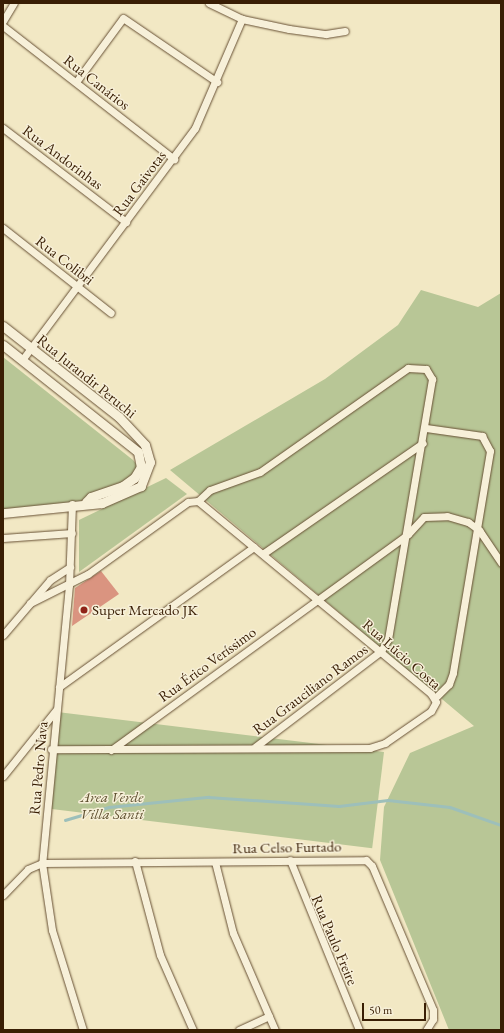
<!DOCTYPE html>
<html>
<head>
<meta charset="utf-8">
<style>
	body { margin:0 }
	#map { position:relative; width:504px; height:1033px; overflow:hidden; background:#f2e8c4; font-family:"EB Garamond",serif }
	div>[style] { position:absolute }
	.green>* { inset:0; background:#b8c696; transform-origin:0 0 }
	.stream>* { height:2.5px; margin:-1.25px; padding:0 1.25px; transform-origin:1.25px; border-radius:1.25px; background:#9dbfba }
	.building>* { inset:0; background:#da9480 }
	.roads { filter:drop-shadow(0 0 1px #675034) drop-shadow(0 0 1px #675034) }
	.minor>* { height:7px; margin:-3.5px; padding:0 3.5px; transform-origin:3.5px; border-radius:3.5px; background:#f7f0d9 }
	.tertiary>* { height:9px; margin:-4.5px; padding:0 4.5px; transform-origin:4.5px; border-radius:4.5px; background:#f7f0d9 }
	.dots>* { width:11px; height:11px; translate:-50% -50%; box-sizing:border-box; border:2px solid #f7f0d9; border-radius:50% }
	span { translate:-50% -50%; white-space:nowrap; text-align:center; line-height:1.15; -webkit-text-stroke:3px #f7f0d9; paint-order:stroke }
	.street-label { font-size:15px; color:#391e04 }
	.poi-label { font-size:15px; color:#391e04 }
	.left { translate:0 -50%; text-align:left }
	.park-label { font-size:15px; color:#5f5030; font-style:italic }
	.frame { position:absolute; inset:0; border:4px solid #391e04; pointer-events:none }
	.scale { position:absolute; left:362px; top:1003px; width:64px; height:18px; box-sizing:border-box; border:2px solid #391e04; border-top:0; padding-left:5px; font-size:12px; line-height:14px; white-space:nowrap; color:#391e04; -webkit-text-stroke:3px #f7f0d9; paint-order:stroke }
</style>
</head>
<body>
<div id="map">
	<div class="green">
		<div style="clip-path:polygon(421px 290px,478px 307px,501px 293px,501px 1030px,449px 1030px,380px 860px,384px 807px,410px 753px,474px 726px,170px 470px,325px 379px,398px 325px)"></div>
		<div style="clip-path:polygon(3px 357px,133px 460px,138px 466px,133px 484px,77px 502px,3px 514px)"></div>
		<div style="clip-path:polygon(166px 478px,187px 494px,79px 572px,79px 520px)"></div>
		<div style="left:384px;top:752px;width:97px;height:327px;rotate:97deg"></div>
	</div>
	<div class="stream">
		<div style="left:65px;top:820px;width:46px;rotate:-16.5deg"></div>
		<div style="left:109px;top:807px;width:100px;rotate:-5.8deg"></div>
		<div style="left:208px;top:797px;width:131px;rotate:3.9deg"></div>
		<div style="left:339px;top:806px;width:49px;rotate:-7deg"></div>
		<div style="left:388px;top:800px;width:62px;rotate:6.4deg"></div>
		<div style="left:450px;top:807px;width:54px;rotate:19.4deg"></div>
	</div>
	<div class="building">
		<div style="clip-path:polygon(101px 571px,119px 594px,72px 626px,75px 588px)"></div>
	</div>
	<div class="roads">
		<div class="minor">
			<div style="left:209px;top:3px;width:37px;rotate:26deg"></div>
			<div style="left:242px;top:19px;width:48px;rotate:12deg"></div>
			<div style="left:289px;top:29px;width:37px;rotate:8deg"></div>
			<div style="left:326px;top:34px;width:19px;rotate:-9deg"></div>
			<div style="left:3px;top:21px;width:21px;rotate:-59deg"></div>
			<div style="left:3px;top:26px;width:217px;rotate:37.9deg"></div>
			<div style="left:76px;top:82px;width:79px;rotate:-53.7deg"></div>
			<div style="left:123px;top:18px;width:114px;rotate:34.2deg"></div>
			<div style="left:3px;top:128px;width:155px;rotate:37.4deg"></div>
			<div style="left:3px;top:228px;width:137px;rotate:38.2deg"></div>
			<div style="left:22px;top:360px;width:289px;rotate:-53.3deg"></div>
			<div style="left:195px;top:128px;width:119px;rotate:-66.7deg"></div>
			<div style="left:426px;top:428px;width:57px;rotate:8.1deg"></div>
			<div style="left:482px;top:436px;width:17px;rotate:62deg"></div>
			<div style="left:490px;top:451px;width:225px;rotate:99.5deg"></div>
			<div style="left:453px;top:673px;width:12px;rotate:110deg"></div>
			<div style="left:449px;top:684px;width:20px;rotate:135deg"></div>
			<div style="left:198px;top:501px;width:16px;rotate:-43deg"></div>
			<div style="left:210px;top:490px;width:53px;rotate:-19.8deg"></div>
			<div style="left:260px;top:472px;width:181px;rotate:-35.1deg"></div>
			<div style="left:408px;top:368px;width:18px;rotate:3deg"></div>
			<div style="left:426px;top:369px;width:12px;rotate:59deg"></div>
			<div style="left:432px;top:379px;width:264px;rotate:99.6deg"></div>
			<div style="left:388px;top:639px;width:14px;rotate:120deg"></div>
			<div style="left:381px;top:651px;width:158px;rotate:142.7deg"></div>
			<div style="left:72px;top:504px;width:81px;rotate:92.1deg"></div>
			<div style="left:69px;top:585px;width:279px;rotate:95.5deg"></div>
			<div style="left:42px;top:863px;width:68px;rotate:81.5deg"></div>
			<div style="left:52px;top:930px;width:105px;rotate:72.8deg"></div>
			<div style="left:3px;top:538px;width:69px;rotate:-4.1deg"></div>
			<div style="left:264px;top:553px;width:193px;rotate:-34.7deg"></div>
			<div style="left:30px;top:603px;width:65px;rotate:-26.6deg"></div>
			<div style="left:88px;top:574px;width:123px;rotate:-35.8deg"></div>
			<div style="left:188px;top:502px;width:10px;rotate:-6deg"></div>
			<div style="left:198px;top:501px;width:303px;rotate:39.6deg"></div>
			<div style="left:431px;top:694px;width:9px;rotate:58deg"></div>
			<div style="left:436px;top:702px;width:10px;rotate:119deg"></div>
			<div style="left:431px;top:711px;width:56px;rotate:145.2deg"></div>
			<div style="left:385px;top:743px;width:16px;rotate:162deg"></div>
			<div style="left:370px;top:748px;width:319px;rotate:179.8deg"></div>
			<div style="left:3px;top:635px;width:72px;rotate:-49.5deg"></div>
			<div style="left:50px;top:580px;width:24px;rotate:-33deg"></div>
			<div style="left:59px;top:687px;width:240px;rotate:-35.7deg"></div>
			<div style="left:111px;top:750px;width:367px;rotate:-36deg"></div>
			<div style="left:408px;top:534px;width:23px;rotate:-47deg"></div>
			<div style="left:424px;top:517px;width:23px;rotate:-2deg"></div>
			<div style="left:447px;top:516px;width:22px;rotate:16deg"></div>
			<div style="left:468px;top:522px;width:14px;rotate:36deg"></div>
			<div style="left:479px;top:530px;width:40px;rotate:56deg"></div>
			<div style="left:3px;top:776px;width:85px;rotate:-51.2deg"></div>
			<div style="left:290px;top:860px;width:183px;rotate:67.9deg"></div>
			<div style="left:135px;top:861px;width:97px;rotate:75.1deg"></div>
			<div style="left:160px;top:955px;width:82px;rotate:66.3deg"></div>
			<div style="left:215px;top:862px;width:73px;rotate:75.8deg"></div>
			<div style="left:233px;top:933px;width:106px;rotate:66.6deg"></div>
			<div style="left:3px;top:895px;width:36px;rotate:-46deg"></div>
			<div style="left:28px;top:869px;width:15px;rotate:-23deg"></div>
			<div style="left:42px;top:863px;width:324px;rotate:-0.5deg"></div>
			<div style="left:366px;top:860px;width:8px;rotate:45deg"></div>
			<div style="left:372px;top:866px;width:156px;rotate:67deg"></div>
			<div style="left:433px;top:1010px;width:9px;rotate:90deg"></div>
			<div style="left:433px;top:1019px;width:13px;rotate:122deg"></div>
			<div style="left:239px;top:1030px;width:33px;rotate:-25deg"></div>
		</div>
		<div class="tertiary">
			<div style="left:3px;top:326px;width:147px;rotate:38.1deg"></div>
			<div style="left:119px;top:417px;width:38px;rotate:47deg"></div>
			<div style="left:145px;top:445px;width:18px;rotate:74deg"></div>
			<div style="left:150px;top:462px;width:26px;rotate:111deg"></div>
			<div style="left:141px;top:486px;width:43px;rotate:156.4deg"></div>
			<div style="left:102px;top:503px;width:100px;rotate:174.2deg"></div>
			<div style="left:3px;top:345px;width:172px;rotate:38.4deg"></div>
			<div style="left:138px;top:452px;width:15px;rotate:79deg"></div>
			<div style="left:141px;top:467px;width:13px;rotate:122deg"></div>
			<div style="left:134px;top:478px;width:14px;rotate:144deg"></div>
			<div style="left:123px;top:486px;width:34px;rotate:161deg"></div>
			<div style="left:91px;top:497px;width:7px;rotate:135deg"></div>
		</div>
	</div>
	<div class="dots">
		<div style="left:84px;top:610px;background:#8f2418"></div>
	</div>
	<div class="street-label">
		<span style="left:97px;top:82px;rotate:38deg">Rua Canários</span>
		<span style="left:63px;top:157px;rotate:37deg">Rua Andorinhas</span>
		<span style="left:139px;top:183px;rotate:-53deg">Rua Gaivotas</span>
		<span style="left:65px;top:260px;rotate:38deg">Rua Colibri</span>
		<span style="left:87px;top:376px;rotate:39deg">Rua Jurandir Peruchi</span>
		<span style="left:402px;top:654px;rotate:41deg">Rua Lúcio Costa</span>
		<span style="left:207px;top:664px;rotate:-36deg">Rua Érico Veríssimo</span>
		<span style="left:310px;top:689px;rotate:-37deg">Rua Grauciliano Ramos</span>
		<span style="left:38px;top:768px;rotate:-85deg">Rua Pedro Nava</span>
		<span style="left:287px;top:847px;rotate:-1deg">Rua Celso Furtado</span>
		<span style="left:335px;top:940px;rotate:67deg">Rua Paulo Freire</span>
	</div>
	<div class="poi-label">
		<span class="left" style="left:92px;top:610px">Super Mercado JK</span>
	</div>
	<div class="park-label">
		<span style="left:112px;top:805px">Area Verde<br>Villa Santi</span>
	</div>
	<div class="frame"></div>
	<div class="scale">50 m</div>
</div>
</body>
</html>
